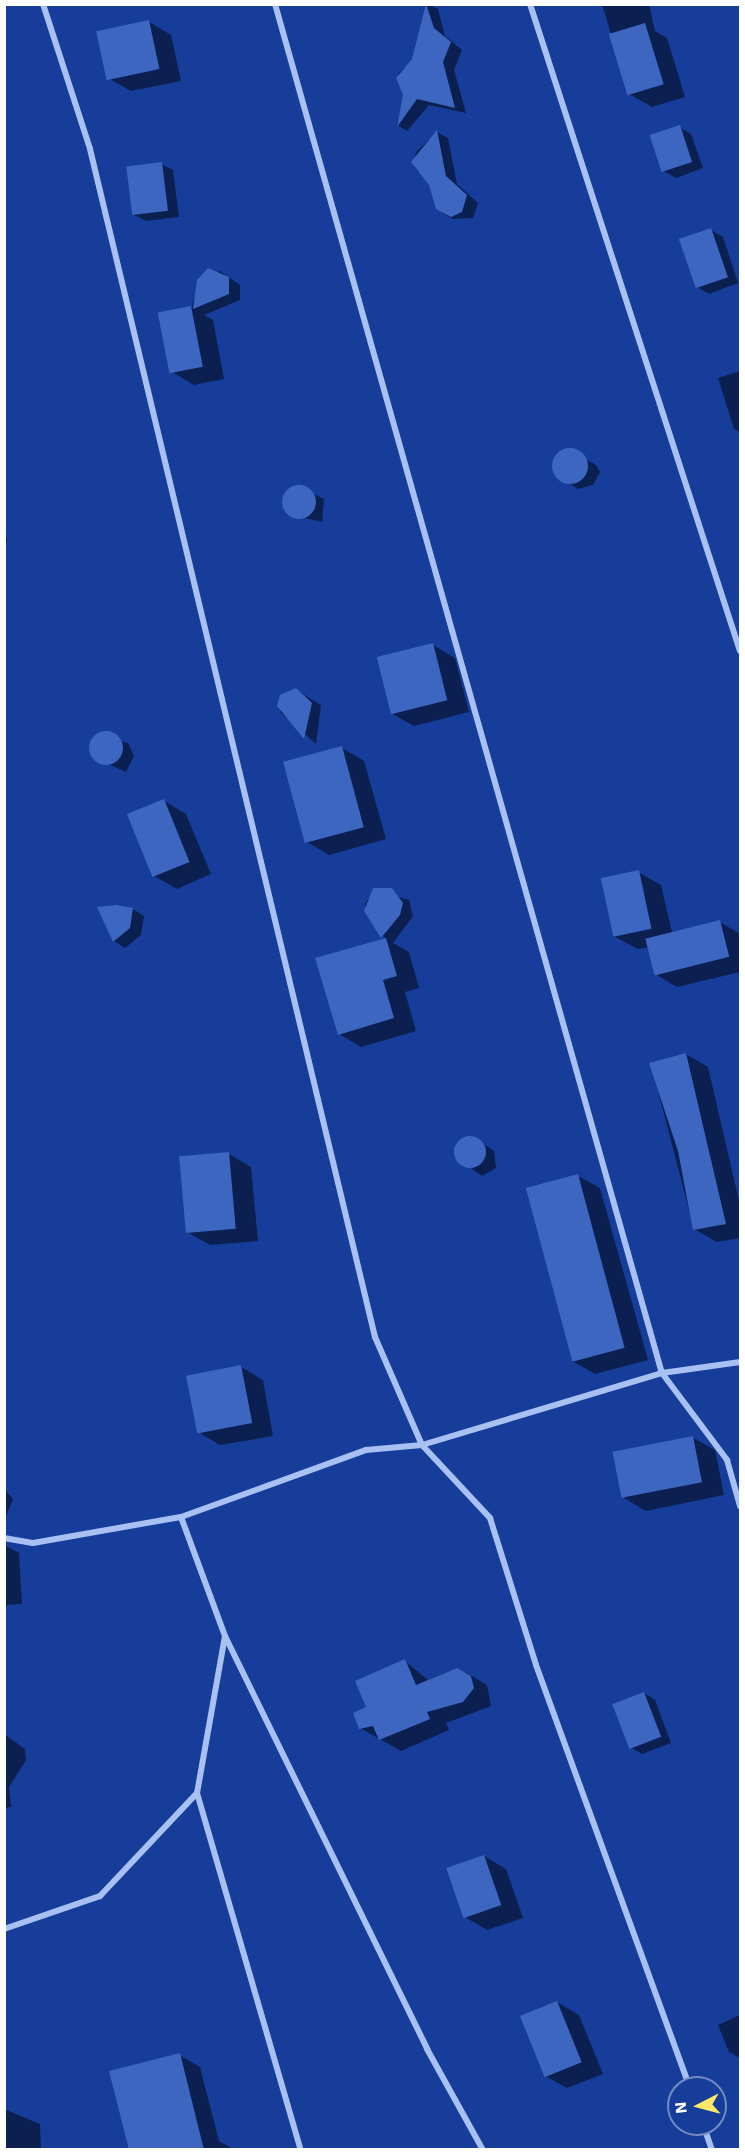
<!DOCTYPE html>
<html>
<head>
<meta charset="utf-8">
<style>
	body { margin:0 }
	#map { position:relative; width:745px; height:2154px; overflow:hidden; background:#153d99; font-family:"Work Sans",sans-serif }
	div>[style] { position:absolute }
	.shadow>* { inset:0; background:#0007 }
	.building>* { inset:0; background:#3d66c1; transform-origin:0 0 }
	.round { border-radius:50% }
	.minor>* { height:6px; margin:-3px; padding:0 3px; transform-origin:3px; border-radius:3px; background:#a8c0f2 }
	span { translate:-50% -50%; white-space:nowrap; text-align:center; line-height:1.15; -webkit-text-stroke:6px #153d99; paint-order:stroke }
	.frame { position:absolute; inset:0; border:6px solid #fff; pointer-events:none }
	.north { position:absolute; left:667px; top:2076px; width:60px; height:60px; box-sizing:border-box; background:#153d99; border:2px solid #738bc2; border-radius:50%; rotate:264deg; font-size:16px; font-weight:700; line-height:24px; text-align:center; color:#fff }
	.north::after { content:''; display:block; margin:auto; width:21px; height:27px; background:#ffe869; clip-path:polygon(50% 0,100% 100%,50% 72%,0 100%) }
</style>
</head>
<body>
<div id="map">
	<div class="shadow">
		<div style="clip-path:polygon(428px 4px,438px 9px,445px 36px,462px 50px,454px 70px,466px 113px,429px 105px,407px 131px,397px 125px,405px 95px,398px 74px,413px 60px)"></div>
		<div style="clip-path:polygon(602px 4px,649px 4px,655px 31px,667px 38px,685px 97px,652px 107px,629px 94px)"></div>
		<div style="clip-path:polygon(149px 22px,171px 35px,181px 81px,131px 91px,108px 78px)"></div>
		<div style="clip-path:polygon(679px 127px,691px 134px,703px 168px,676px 178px,664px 171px)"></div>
		<div style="clip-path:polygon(437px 132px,448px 138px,457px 184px,478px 203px,473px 218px,453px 219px,441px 212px,430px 184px,414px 167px,416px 152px)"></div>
		<div style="clip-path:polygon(161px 164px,173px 170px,179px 217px,146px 221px,134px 215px)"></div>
		<div style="clip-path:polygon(711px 230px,723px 237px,738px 283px,709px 294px,697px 287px)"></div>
		<div style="clip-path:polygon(220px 271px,240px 285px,240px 300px,204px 315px,213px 320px,224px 379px,194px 385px,172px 372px,201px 276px)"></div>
		<div style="clip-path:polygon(740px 371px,740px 432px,734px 429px,718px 378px)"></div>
		<div style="clip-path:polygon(570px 450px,596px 465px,600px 472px,593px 485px,578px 489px,557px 476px,555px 461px)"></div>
		<div style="clip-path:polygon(297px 486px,324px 499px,322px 522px,288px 514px,282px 501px)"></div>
		<div style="clip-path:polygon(4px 512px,7px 542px,4px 542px)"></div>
		<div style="clip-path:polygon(433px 645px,455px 658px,469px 712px,414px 726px,391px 713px)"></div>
		<div style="clip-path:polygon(296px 690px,321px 705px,316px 744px,280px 712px,286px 693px)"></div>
		<div style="clip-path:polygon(98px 734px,128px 743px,134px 756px,126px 772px,92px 757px,91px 744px)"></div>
		<div style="clip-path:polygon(342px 748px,364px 761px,386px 839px,329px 855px,307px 842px)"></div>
		<div style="clip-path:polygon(164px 801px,186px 814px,211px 874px,177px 889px,154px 876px)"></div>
		<div style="clip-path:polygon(638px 872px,661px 885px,672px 932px,720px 922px,740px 934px,740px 972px,677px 987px,655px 974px,649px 947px,638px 949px,615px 937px)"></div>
		<div style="clip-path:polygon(374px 890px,409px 900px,413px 916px,393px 943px,409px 952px,419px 988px,405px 992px,416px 1031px,361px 1047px,339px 1034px,385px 939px,365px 904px)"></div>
		<div style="clip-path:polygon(99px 908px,133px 909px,144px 916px,141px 935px,125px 948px,114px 941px)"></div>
		<div style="clip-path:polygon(686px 1054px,708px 1067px,740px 1205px,740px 1238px,717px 1242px,694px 1229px,651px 1064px)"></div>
		<div style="clip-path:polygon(472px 1136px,494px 1151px,496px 1168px,482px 1176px,454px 1156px,463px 1139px)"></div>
		<div style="clip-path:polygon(229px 1154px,251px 1167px,258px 1241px,210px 1245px,187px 1232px)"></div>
		<div style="clip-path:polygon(578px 1176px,600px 1188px,648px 1360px,595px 1374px,572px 1361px)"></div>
		<div style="clip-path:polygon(241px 1367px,263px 1380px,273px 1436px,220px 1445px,198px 1432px)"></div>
		<div style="clip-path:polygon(692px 1437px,715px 1450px,724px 1495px,646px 1511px,624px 1498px)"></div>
		<div style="clip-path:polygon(4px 1489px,13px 1499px,4px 1521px)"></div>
		<div style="clip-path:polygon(4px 1545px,19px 1553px,22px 1604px,4px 1605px)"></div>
		<div style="clip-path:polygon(405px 1661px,428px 1680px,451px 1670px,467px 1673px,487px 1685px,491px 1706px,446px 1723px,449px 1730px,401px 1751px,360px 1728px,368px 1708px)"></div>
		<div style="clip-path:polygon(644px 1693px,655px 1700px,671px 1743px,642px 1754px,630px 1747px)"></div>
		<div style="clip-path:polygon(4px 1734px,25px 1749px,26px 1760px,9px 1787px,11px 1807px,4px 1808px)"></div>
		<div style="clip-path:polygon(484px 1856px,506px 1869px,523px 1918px,487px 1930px,465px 1917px)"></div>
		<div style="clip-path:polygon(557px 2002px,579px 2015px,603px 2074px,567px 2088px,545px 2076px)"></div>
		<div style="clip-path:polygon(740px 2015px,740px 2058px,729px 2052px,718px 2025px)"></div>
		<div style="clip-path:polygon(179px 2055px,200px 2067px,219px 2141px,235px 2150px,141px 2150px)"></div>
		<div style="clip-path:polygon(4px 2109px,40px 2124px,41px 2150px,4px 2150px)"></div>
	</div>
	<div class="building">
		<div style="clip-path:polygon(426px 4px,434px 28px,451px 42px,443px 62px,455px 108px,417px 99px,397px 127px,403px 95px,396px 78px,412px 59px)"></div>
		<div style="left:149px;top:20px;width:50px;height:54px;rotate:78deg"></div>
		<div style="left:645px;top:23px;width:64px;height:38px;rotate:73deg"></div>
		<div style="left:680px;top:125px;width:39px;height:32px;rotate:72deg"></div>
		<div style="clip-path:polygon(437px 130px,446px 176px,467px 195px,462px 212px,451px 217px,436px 209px,429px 185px,411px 162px)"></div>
		<div style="left:162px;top:162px;width:49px;height:36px;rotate:83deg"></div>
		<div style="left:711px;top:228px;width:52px;height:34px;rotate:71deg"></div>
		<div style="clip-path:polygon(208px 268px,229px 277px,229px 294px,193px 309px,197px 280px)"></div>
		<div style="left:191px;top:306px;width:62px;height:34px;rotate:79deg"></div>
		<div class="round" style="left:552px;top:448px;width:36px;height:36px"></div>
		<div class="round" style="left:282px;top:485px;width:34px;height:34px"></div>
		<div style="left:433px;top:643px;width:59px;height:58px;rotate:76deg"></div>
		<div style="clip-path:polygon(296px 688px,312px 703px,304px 739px,277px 706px,280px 695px)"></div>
		<div class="round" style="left:89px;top:731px;width:34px;height:34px"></div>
		<div style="left:342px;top:746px;width:84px;height:61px;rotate:75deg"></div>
		<div style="left:164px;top:799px;width:68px;height:40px;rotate:68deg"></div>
		<div style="left:639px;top:870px;width:60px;height:39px;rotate:78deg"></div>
		<div style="clip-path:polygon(373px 888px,392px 888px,403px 903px,400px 915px,381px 938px,364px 911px)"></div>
		<div style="clip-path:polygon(116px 905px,133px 908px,130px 928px,113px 942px,97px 907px)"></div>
		<div style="left:720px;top:920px;width:38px;height:77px;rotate:76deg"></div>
		<div style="clip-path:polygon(386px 938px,397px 976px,383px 980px,394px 1018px,338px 1035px,315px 958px)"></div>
		<div style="clip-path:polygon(686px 1053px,726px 1224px,693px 1230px,678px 1151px,649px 1063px)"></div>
		<div class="round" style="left:454px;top:1136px;width:32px;height:32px"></div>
		<div style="left:229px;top:1152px;width:77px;height:50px;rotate:85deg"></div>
		<div style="left:578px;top:1174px;width:180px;height:54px;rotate:75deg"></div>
		<div style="left:241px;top:1365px;width:59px;height:56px;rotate:79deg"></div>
		<div style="left:693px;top:1436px;width:47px;height:82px;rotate:79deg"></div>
		<div style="clip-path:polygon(405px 1659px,416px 1685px,457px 1668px,471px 1676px,474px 1688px,463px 1702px,427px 1712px,430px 1719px,379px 1740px,373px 1726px,359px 1729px,353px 1713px,366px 1707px,355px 1681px)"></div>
		<div style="left:644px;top:1692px;width:48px;height:34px;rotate:69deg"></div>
		<div style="left:484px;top:1855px;width:53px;height:40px;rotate:71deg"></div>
		<div style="left:557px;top:2001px;width:66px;height:40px;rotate:68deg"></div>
		<div style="clip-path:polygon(180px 2053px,204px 2150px,129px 2150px,109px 2071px)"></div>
	</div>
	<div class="minor">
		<div style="left:43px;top:4px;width:152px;rotate:72deg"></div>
		<div style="left:90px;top:149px;width:1222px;rotate:76.51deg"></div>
		<div style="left:375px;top:1337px;width:118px;rotate:66.5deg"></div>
		<div style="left:422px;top:1445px;width:100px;rotate:47deg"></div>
		<div style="left:490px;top:1518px;width:154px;rotate:72.6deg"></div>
		<div style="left:536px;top:1665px;width:450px;rotate:70deg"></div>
		<div style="left:275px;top:4px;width:1423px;rotate:74.22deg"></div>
		<div style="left:662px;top:1373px;width:109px;rotate:53.2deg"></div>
		<div style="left:727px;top:1460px;width:48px;rotate:74.2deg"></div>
		<div style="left:530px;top:4px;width:680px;rotate:72.02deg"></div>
		<div style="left:181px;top:1517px;width:197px;rotate:-19.9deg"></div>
		<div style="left:366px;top:1450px;width:56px;rotate:-5.1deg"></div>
		<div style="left:422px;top:1445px;width:251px;rotate:-16.7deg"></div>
		<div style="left:662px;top:1373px;width:79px;rotate:-8deg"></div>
		<div style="left:4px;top:1538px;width:29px;rotate:10deg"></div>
		<div style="left:33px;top:1543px;width:150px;rotate:-10deg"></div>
		<div style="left:181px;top:1517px;width:127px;rotate:69.7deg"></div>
		<div style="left:225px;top:1636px;width:460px;rotate:63.9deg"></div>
		<div style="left:427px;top:2049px;width:115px;rotate:61deg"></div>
		<div style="left:225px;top:1636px;width:159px;rotate:100.1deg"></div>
		<div style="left:197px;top:1793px;width:372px;rotate:73.8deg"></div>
		<div style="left:4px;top:1929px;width:102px;rotate:-19deg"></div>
		<div style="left:100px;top:1896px;width:141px;rotate:-46.7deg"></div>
		<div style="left:703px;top:2124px;width:28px;rotate:71deg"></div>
	</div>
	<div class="frame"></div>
	<div class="north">N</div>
</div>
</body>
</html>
